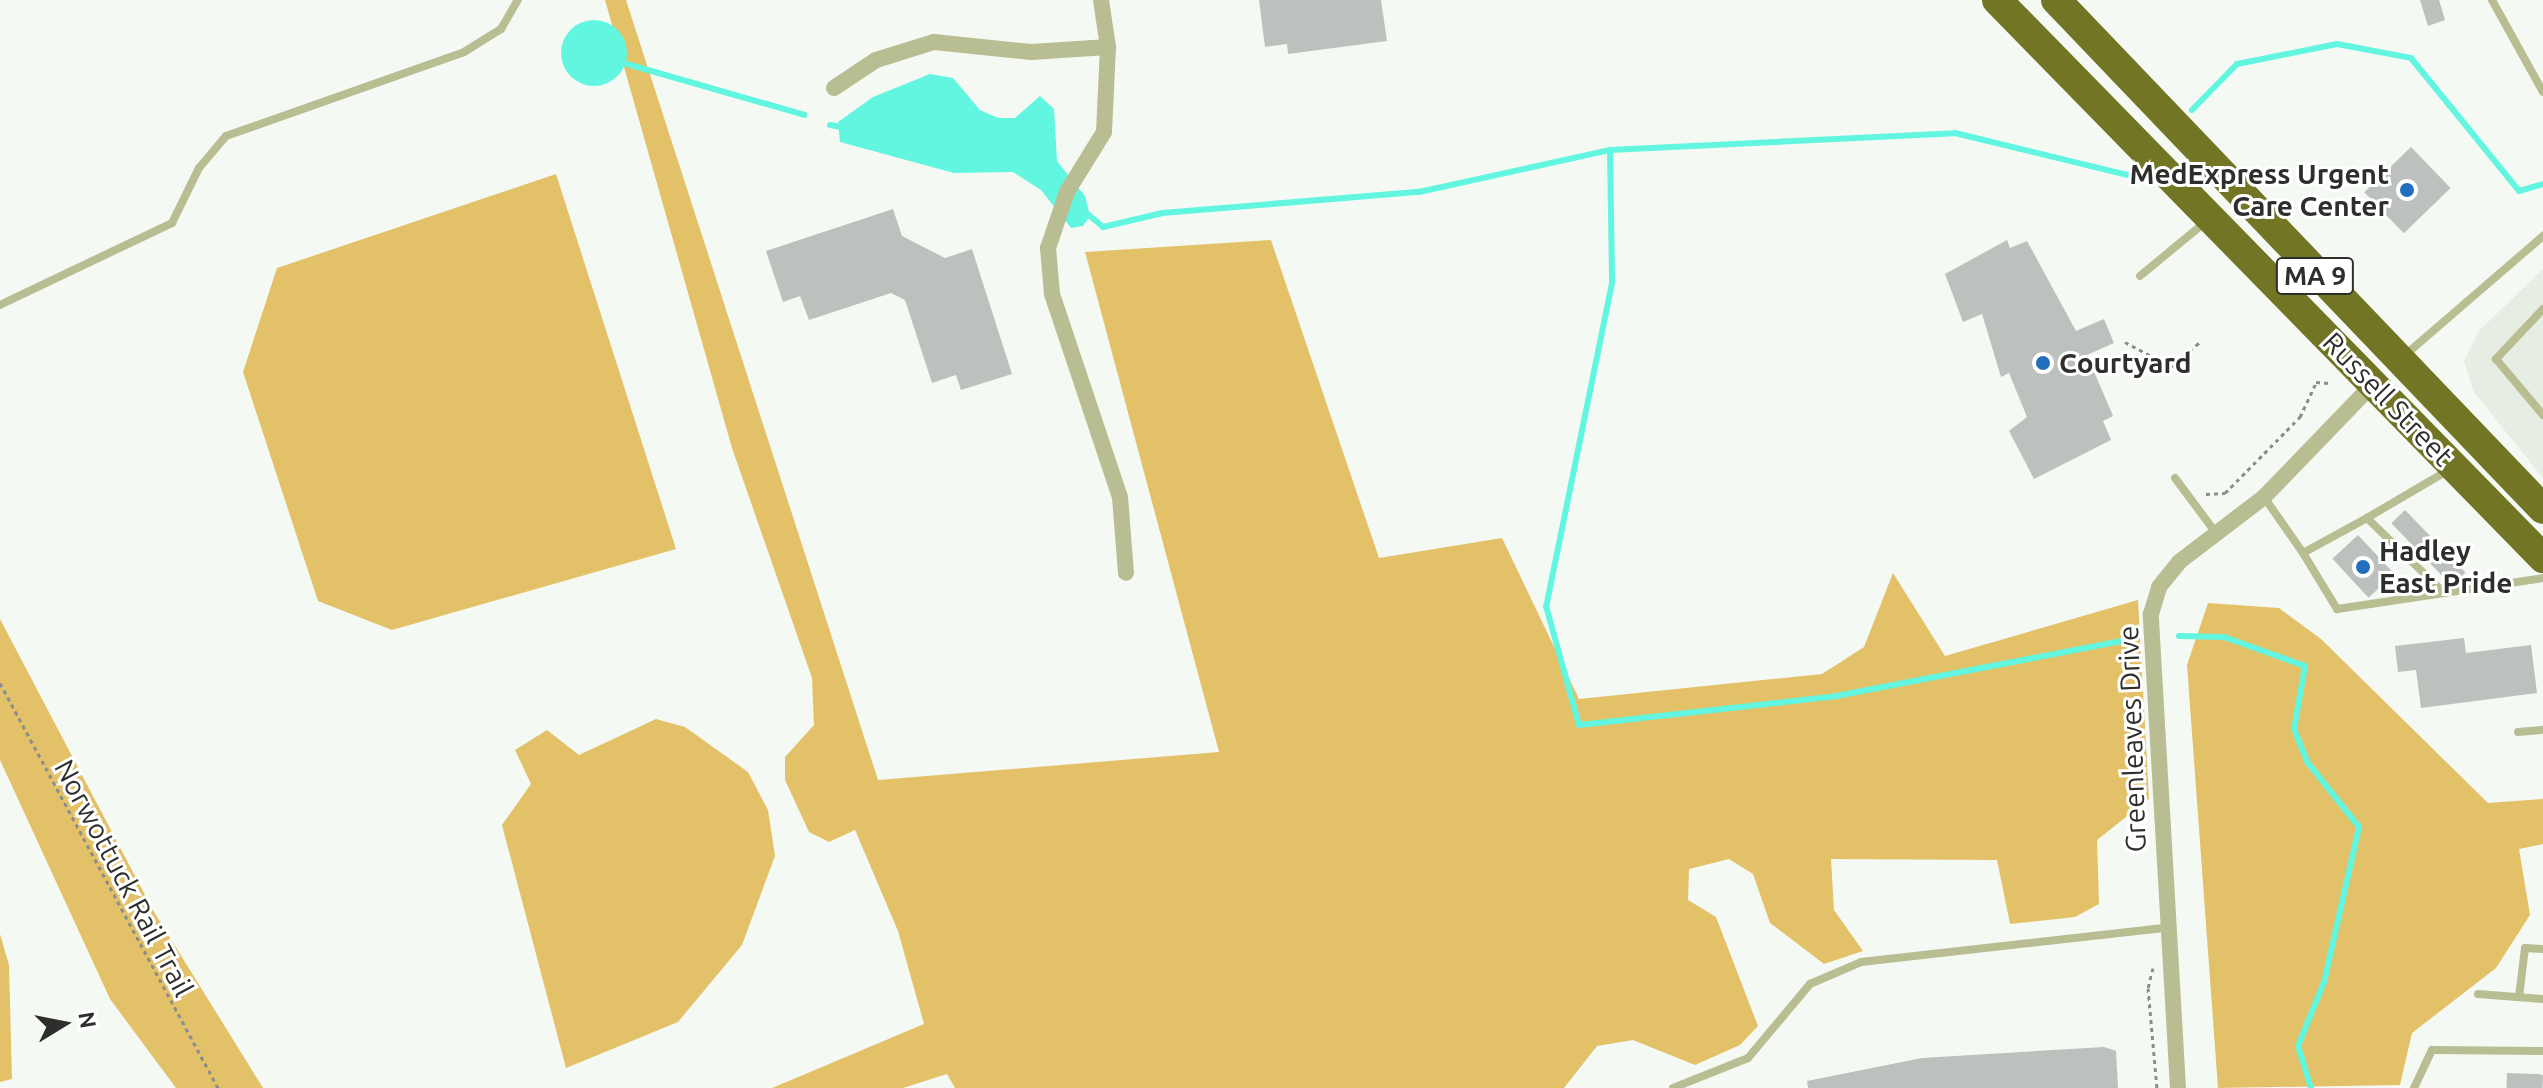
<!DOCTYPE html>
<html>
<head>
<meta charset="utf-8">
<style>
	body { margin:0 }
	#map { position:relative; width:2543px; height:1088px; overflow:hidden; background:#f5f9f4; font-family:Ubuntu,sans-serif }
	div>[style] { position:absolute }
	.built>* { inset:0; background:#e6ede2 }
	.green>* { inset:0; background:#e3c168 }
	.water>* { inset:0; background:#62f6e1 }
	.round { border-radius:50% }
	.stream>* { height:6px; margin:-3px; padding:0 3px; transform-origin:3px; border-radius:3px; background:#62f6e1 }
	.building>* { inset:0; background:#bcc1bd; transform-origin:0 0 }
	.path>* { height:3px; margin-top:-1.5px; transform-origin:0; background:repeating-linear-gradient(90deg,#8b8d8a 0 4px,transparent 0 8px) }
	.lane>* { height:8px; margin:-4px; padding:0 4px; transform-origin:4px; border-radius:4px; background:#b9bd92 }
	.street>* { height:16px; margin:-8px; padding:0 8px; transform-origin:8px; border-radius:8px; background:#b9bd92 }
	.highway>* { height:30px; margin:-15px; padding:0 15px; transform-origin:15px; border-radius:15px; background:#727624 }
	.dots>* { width:22px; height:22px; translate:-50% -50%; box-sizing:border-box; border:4px solid #fff; border-radius:50% }
	span { translate:-50% -50%; white-space:nowrap; text-align:center; line-height:1.15; -webkit-text-stroke:6px #fff; paint-order:stroke }
	.shield-label span { padding:2px 6px; background:#fff; border:2px solid; border-radius:6px; -webkit-text-stroke-width:0 }
	.shield-label { font-size:26px; color:#2e2f2d; font-weight:700 }
	.poi-label { font-size:28px; color:#2e2f2d; font-weight:700 }
	.right { translate:-100% -50%; text-align:right }
	.left { translate:0 -50%; text-align:left }
	.street-label { font-size:28px; color:#2e2f2d }
	.north { position:absolute; left:24px; top:984px; width:80px; height:80px; -webkit-text-stroke:6px #fff; paint-order:stroke; rotate:80deg; font-size:22px; font-weight:700; line-height:32px; text-align:center; color:#2e2f2d }
	.north::after { content:''; display:block; margin:auto; width:28px; height:36px; background:#2e2f2d; clip-path:polygon(50% 0,100% 100%,50% 72%,0 100%) }
</style>
</head>
<body>
<div id="map">
	<div class="built">
		<div style="clip-path:polygon(2543px 269px,2543px 478px,2474px 392px,2464px 361px,2478px 332px)"></div>
	</div>
	<div class="green">
		<div style="clip-path:polygon(605px 0,626px 0,878px 780px,1219px 752px,1085px 252px,1271px 240px,1379px 558px,1502px 538px,1579px 699px,1822px 674px,1864px 647px,1893px 573px,1945px 656px,2138px 600px,2149px 799px,2097px 840px,2099px 904px,2075px 917px,2010px 924px,1997px 860px,1831px 859px,1834px 910px,1863px 951px,1824px 964px,1770px 923px,1753px 874px,1729px 859px,1689px 869px,1688px 900px,1716px 917px,1758px 1026px,1740px 1045px,1695px 1065px,1633px 1040px,1597px 1046px,1564px 1088px,955px 1088px,947px 1074px,903px 1088px,772px 1088px,924px 1024px,898px 931px,855px 830px,829px 842px,809px 832px,785px 780px,785px 757px,814px 725px,812px 678px,732px 448px)"></div>
		<div style="clip-path:polygon(556px 174px,676px 549px,392px 630px,318px 601px,243px 372px,277px 268px)"></div>
		<div style="clip-path:polygon(2208px 603px,2279px 608px,2321px 639px,2488px 803px,2543px 799px,2543px 844px,2519px 849px,2530px 915px,2496px 968px,2412px 1033px,2400px 1085px,2218px 1088px,2187px 665px)"></div>
		<div style="clip-path:polygon(0 619px,154px 912px,263px 1088px,176px 1088px,110px 999px,0 760px)"></div>
		<div style="clip-path:polygon(656px 719px,685px 727px,748px 772px,768px 810px,775px 856px,742px 945px,678px 1022px,566px 1068px,502px 825px,531px 784px,515px 750px,547px 730px,579px 755px)"></div>
		<div style="clip-path:polygon(0 934px,9px 965px,12px 1079px,0 1082px)"></div>
	</div>
	<div class="water">
		<div class="round" style="left:561px;top:20px;width:66px;height:66px"></div>
		<div style="clip-path:polygon(930px 74px,953px 78px,980px 110px,998px 118px,1015px 118px,1040px 96px,1054px 109px,1057px 161px,1085px 196px,1090px 216px,1083px 226px,1071px 228px,1041px 190px,1013px 172px,954px 173px,840px 142px,838px 122px,873px 97px)"></div>
	</div>
	<div class="stream">
		<div style="left:620px;top:62px;width:192px;rotate:16deg"></div>
		<div style="left:2192px;top:110px;width:64px;rotate:-45.6deg"></div>
		<div style="left:2237px;top:64px;width:102px;rotate:-11.3deg"></div>
		<div style="left:2337px;top:44px;width:75px;rotate:10.7deg"></div>
		<div style="left:2411px;top:58px;width:171px;rotate:50.9deg"></div>
		<div style="left:2519px;top:191px;width:25px;rotate:-16deg"></div>
		<div style="left:830px;top:125px;width:16px;rotate:11deg"></div>
		<div style="left:1610px;top:150px;width:133px;rotate:89.1deg"></div>
		<div style="left:1612px;top:283px;width:330px;rotate:101.5deg"></div>
		<div style="left:1546px;top:606px;width:123px;rotate:74.5deg"></div>
		<div style="left:1579px;top:725px;width:259px;rotate:-6.4deg"></div>
		<div style="left:1836px;top:696px;width:300px;rotate:-10.9deg"></div>
		<div style="left:1084px;top:211px;width:25px;rotate:40deg"></div>
		<div style="left:1103px;top:227px;width:61px;rotate:-13.3deg"></div>
		<div style="left:1162px;top:213px;width:258px;rotate:-4.7deg"></div>
		<div style="left:1419px;top:192px;width:196px;rotate:-12.4deg"></div>
		<div style="left:1610px;top:150px;width:345px;rotate:-2.8deg"></div>
		<div style="left:1955px;top:133px;width:177px;rotate:13.7deg"></div>
		<div style="left:2179px;top:636px;width:45px;rotate:1.3deg"></div>
		<div style="left:2224px;top:637px;width:86px;rotate:19.7deg"></div>
		<div style="left:2305px;top:666px;width:64px;rotate:99.9deg"></div>
		<div style="left:2294px;top:729px;width:37px;rotate:68deg"></div>
		<div style="left:2308px;top:763px;width:82px;rotate:51.4deg"></div>
		<div style="left:2359px;top:827px;width:159px;rotate:102.7deg"></div>
		<div style="left:2324px;top:982px;width:69px;rotate:112.1deg"></div>
		<div style="left:2298px;top:1046px;width:44px;rotate:72.8deg"></div>
	</div>
	<div class="building">
		<div style="clip-path:polygon(1259px 0,1381px 0,1387px 41px,1288px 54px,1287px 44px,1265px 47px)"></div>
		<div style="clip-path:polygon(2420px 0,2439px 0,2445px 20px,2428px 26px)"></div>
		<div style="left:2411px;top:147px;width:57px;height:65px;rotate:46deg"></div>
		<div style="clip-path:polygon(893px 209px,902px 236px,945px 258px,972px 249px,1012px 374px,961px 390px,956px 375px,932px 383px,905px 300px,891px 293px,809px 320px,800px 296px,783px 302px,766px 251px)"></div>
		<div style="clip-path:polygon(2007px 240px,2010px 248px,2027px 241px,2076px 331px,2104px 319px,2114px 343px,2087px 355px,2113px 416px,2103px 421px,2111px 440px,2034px 479px,2009px 431px,2027px 417px,2009px 373px,2001px 377px,1982px 314px,1963px 322px,1945px 274px)"></div>
		<div style="left:2405px;top:510px;width:87px;height:19px;rotate:46deg"></div>
		<div style="left:2358px;top:535px;width:53px;height:35px;rotate:47deg"></div>
		<div style="clip-path:polygon(2464px 638px,2466px 653px,2531px 645px,2537px 693px,2421px 708px,2416px 670px,2398px 672px,2395px 646px)"></div>
		<div style="clip-path:polygon(2104px 1047px,2116px 1051px,2118px 1088px,1808px 1088px,1807px 1081px,1922px 1058px)"></div>
		<div style="left:2507px;top:1073px;width:36px;height:15px;rotate:2deg"></div>
	</div>
	<div class="path">
		<div style="left:2125px;top:342px;width:53px;rotate:28deg"></div>
		<div style="left:2172px;top:367px;width:39px;rotate:-42deg"></div>
		<div style="left:2206px;top:494px;width:19px;rotate:-3deg"></div>
		<div style="left:2225px;top:493px;width:107px;rotate:-45.4deg"></div>
		<div style="left:2300px;top:417px;width:38px;rotate:-65deg"></div>
		<div style="left:2316px;top:382px;width:13px;rotate:4deg"></div>
		<div style="left:0;top:683px;width:460px;rotate:61.7deg"></div>
		<div style="left:2153px;top:968px;width:21px;rotate:104deg"></div>
		<div style="left:2148px;top:988px;width:100px;rotate:84.9deg"></div>
	</div>
	<div class="lane">
		<div style="left:2492px;top:0;width:105px;rotate:61deg"></div>
		<div style="left:2140px;top:276px;width:83px;rotate:-39.6deg"></div>
		<div style="left:0;top:305px;width:191px;rotate:-25.5deg"></div>
		<div style="left:172px;top:223px;width:61px;rotate:-63.9deg"></div>
		<div style="left:199px;top:168px;width:42px;rotate:-49.8deg"></div>
		<div style="left:226px;top:136px;width:252px;rotate:-19.4deg"></div>
		<div style="left:464px;top:52px;width:44px;rotate:-31.9deg"></div>
		<div style="left:501px;top:29px;width:34px;rotate:-60deg"></div>
		<div style="left:2543px;top:309px;width:69px;rotate:133.2deg"></div>
		<div style="left:2496px;top:359px;width:73px;rotate:50deg"></div>
		<div style="left:2404px;top:356px;width:184px;rotate:-40.8deg"></div>
		<div style="left:2447px;top:471px;width:93px;rotate:149.6deg"></div>
		<div style="left:2367px;top:518px;width:107px;rotate:44.2deg"></div>
		<div style="left:2444px;top:593px;width:100px;rotate:-8.6deg"></div>
		<div style="left:2175px;top:478px;width:69px;rotate:53.3deg"></div>
		<div style="left:2264px;top:497px;width:68px;rotate:55.1deg"></div>
		<div style="left:2303px;top:553px;width:73px;rotate:-28.7deg"></div>
		<div style="left:2303px;top:553px;width:66px;rotate:58.7deg"></div>
		<div style="left:2337px;top:609px;width:108px;rotate:-8.5deg"></div>
		<div style="left:2518px;top:732px;width:25px;rotate:-5deg"></div>
		<div style="left:2478px;top:994px;width:65px;rotate:4.4deg"></div>
		<div style="left:2519px;top:997px;width:49px;rotate:-83deg"></div>
		<div style="left:2525px;top:948px;width:18px;rotate:3deg"></div>
		<div style="left:1673px;top:1088px;width:81px;rotate:-21.8deg"></div>
		<div style="left:1748px;top:1058px;width:97px;rotate:-50deg"></div>
		<div style="left:1810px;top:984px;width:56px;rotate:-23.3deg"></div>
		<div style="left:1861px;top:962px;width:307px;rotate:-6.4deg"></div>
		<div style="left:2414px;top:1088px;width:42px;rotate:-64.7deg"></div>
		<div style="left:2432px;top:1050px;width:111px;rotate:0.5deg"></div>
	</div>
	<div class="street">
		<div style="left:1101px;top:0;width:48px;rotate:81.5deg"></div>
		<div style="left:834px;top:88px;width:50px;rotate:-33.7deg"></div>
		<div style="left:876px;top:60px;width:61px;rotate:-17.2deg"></div>
		<div style="left:934px;top:42px;width:98px;rotate:5.9deg"></div>
		<div style="left:1031px;top:52px;width:77px;rotate:-3.7deg"></div>
		<div style="left:1108px;top:47px;width:85px;rotate:92.7deg"></div>
		<div style="left:1104px;top:132px;width:70px;rotate:121.7deg"></div>
		<div style="left:1067px;top:192px;width:59px;rotate:108.7deg"></div>
		<div style="left:1048px;top:248px;width:46px;rotate:85deg"></div>
		<div style="left:1052px;top:294px;width:214px;rotate:71.5deg"></div>
		<div style="left:1120px;top:497px;width:76px;rotate:85.5deg"></div>
		<div style="left:2178px;top:1088px;width:475px;rotate:-93.3deg"></div>
		<div style="left:2151px;top:614px;width:28px;rotate:-73deg"></div>
		<div style="left:2159px;top:587px;width:32px;rotate:-51deg"></div>
		<div style="left:2179px;top:562px;width:107px;rotate:-37.4deg"></div>
		<div style="left:2264px;top:497px;width:156px;rotate:-46deg"></div>
	</div>
	<div class="highway">
		<div style="left:1997px;top:0;width:781px;rotate:45.62deg"></div>
		<div style="left:2056px;top:0;width:704px;rotate:46.27deg"></div>
	</div>
	<div class="dots">
		<div style="left:2407px;top:190px;background:#216fbe"></div>
		<div style="left:2043px;top:363px;background:#216fbe"></div>
		<div style="left:2363px;top:567px;background:#216fbe"></div>
	</div>
	<div class="shield-label">
		<span style="left:2315px;top:276px">MA 9</span>
	</div>
	<div class="poi-label">
		<span class="right" style="left:2389px;top:190px">MedExpress Urgent<br>Care Center</span>
		<span class="left" style="left:2059px;top:363px">Courtyard</span>
		<span class="left" style="left:2379px;top:567px">Hadley<br>East Pride</span>
	</div>
	<div class="street-label">
		<span style="left:2388px;top:399px;rotate:46deg">Russell Street</span>
		<span style="left:2132px;top:739px;rotate:-92deg">Greenleaves Drive</span>
		<span style="left:124px;top:878px;rotate:62deg">Norwottuck Rail Trail</span>
	</div>
	<div class="north">N</div>
</div>
</body>
</html>
